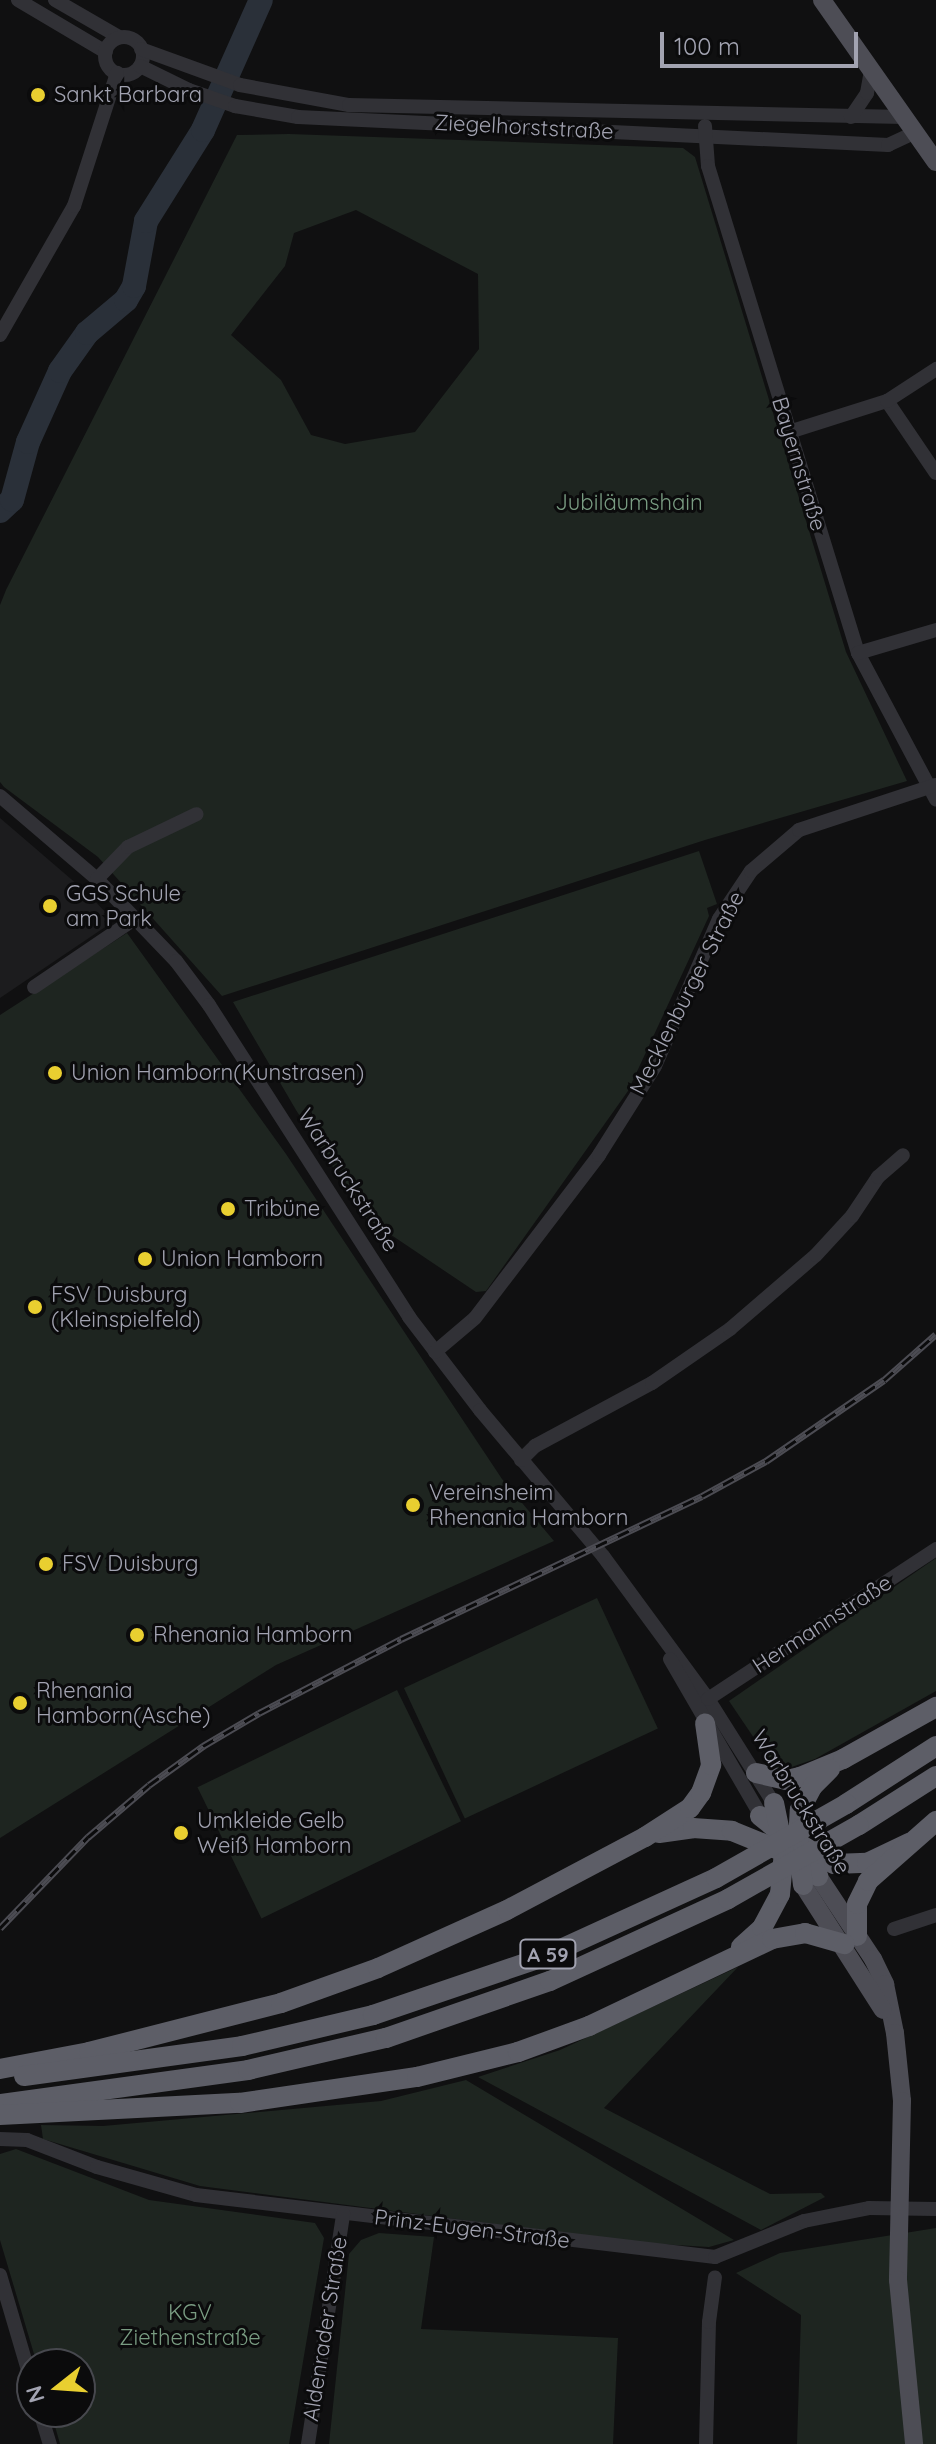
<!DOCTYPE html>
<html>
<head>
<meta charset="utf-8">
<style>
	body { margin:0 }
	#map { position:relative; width:936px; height:2444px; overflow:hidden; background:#101011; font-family:Quicksand,sans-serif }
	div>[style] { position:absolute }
	.built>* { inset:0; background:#1c1c1e }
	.green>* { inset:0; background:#1e2520; transform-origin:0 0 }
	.river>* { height:24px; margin:-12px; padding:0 12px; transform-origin:12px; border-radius:12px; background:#2a3039 }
	.minor>* { height:14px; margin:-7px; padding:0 7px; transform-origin:7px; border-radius:7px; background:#313136 }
	.minor>.ring { margin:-7px; padding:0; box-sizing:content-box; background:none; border:14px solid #313136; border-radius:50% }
	.major>* { height:18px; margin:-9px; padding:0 9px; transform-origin:9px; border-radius:9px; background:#4d4d55 }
	.highway>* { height:20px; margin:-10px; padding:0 10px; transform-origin:10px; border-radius:10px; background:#5d5e67 }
	.rail>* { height:7px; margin-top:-3.5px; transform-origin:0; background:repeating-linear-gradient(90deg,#0b0b0c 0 12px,#4c4c53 0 24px); box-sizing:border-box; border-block:2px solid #4c4c53 }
	.highway-bridge>* { height:20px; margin:-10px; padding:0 10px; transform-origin:10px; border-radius:10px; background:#5d5e67 }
	.dots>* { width:22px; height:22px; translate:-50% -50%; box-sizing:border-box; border:4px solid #0b0b0c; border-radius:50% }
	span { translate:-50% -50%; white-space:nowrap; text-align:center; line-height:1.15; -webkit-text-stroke:6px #0b0b0c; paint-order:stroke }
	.shield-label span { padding:2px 6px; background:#0b0b0c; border:2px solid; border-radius:6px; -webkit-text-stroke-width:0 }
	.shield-label { font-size:20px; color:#a2a3b1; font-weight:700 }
	.poi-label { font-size:22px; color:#a2a3b1 }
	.left { translate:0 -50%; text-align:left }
	.street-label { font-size:22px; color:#a2a3b1 }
	.park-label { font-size:22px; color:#799c82 }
	.north { position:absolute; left:16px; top:2348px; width:80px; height:80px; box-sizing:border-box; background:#0b0b0c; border:2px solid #47484e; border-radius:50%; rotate:253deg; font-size:22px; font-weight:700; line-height:32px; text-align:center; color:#a2a3b1 }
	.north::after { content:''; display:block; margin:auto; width:28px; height:36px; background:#e9cf30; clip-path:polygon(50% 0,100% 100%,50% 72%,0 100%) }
	.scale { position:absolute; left:660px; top:32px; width:198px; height:36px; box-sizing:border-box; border:4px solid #a2a3b1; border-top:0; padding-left:10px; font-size:24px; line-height:28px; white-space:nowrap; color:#a2a3b1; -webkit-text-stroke:6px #0b0b0c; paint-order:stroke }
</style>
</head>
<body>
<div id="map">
	<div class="built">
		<div style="clip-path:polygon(0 818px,85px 891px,114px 921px,0 998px)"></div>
	</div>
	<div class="green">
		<div style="clip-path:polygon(evenodd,289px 134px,683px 148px,695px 157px,846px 652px,907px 781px,705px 840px,222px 996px,98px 857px,4px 787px,0 782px,0 605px,6px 590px,237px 135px,289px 134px,356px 210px,478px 274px,479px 349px,415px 432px,345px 444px,311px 435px,281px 380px,231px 335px,285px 266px,294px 233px,356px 210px)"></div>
		<div style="clip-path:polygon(699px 851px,717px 904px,707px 908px,709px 916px,628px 1091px,486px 1291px,476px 1292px,366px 1218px,296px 1110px,233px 1002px)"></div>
		<div style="clip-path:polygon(127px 933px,286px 1154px,502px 1479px,554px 1541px,276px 1665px,0 1838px,0 1015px)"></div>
		<div style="clip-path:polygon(936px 1558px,936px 1691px,815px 1759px,777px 1772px,729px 1701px)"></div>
		<div style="left:597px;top:1598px;width:144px;height:213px;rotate:65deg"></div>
		<div style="left:397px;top:1690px;width:146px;height:222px;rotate:64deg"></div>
		<div style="clip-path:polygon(738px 1967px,604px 2108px,770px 2194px,821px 2193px,825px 2197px,761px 2230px,478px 2077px,560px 2050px)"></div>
		<div style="clip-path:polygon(466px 2080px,734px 2240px,709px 2247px,642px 2243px,200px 2186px,43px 2139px,41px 2125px,103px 2126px,381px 2101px)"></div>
		<div style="clip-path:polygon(16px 2149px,149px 2200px,315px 2223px,324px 2238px,289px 2444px,60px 2444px,51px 2412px,80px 2412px,80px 2364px,37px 2364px,0 2240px,0 2154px)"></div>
		<div style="clip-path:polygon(936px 2228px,936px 2444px,797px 2444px,801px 2315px,736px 2273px,780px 2253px)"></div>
		<div style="clip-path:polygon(379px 2233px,434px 2237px,421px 2329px,618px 2338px,613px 2444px,329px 2444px,349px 2254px,361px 2240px)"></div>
	</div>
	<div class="river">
		<div style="left:0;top:511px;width:16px;rotate:-43deg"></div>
		<div style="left:12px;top:500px;width:60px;rotate:-74.6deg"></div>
		<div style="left:28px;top:442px;width:78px;rotate:-65.7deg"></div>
		<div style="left:60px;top:371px;width:47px;rotate:-54.6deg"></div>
		<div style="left:87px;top:333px;width:51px;rotate:-40.2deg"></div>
		<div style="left:126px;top:300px;width:16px;rotate:-60deg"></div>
		<div style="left:134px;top:286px;width:66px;rotate:-79.5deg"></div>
		<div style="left:146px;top:221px;width:107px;rotate:-57.9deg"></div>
		<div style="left:203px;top:130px;width:142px;rotate:-66deg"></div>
	</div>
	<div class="minor">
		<div style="left:18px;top:0;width:102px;rotate:30.6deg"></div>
		<div style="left:55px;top:0;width:74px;rotate:30deg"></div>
		<div class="ring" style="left:105px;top:37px;width:24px;height:24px"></div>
		<div style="left:141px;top:49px;width:105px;rotate:20deg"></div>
		<div style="left:240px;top:85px;width:111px;rotate:10.4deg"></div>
		<div style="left:349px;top:105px;width:555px;rotate:1.24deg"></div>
		<div style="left:140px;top:66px;width:55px;rotate:26.1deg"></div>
		<div style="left:189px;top:90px;width:49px;rotate:19.2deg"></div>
		<div style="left:235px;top:106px;width:64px;rotate:9.9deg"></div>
		<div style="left:298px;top:117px;width:591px;rotate:2.72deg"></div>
		<div style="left:888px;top:145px;width:29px;rotate:-25deg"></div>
		<div style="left:851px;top:117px;width:29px;rotate:-56deg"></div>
		<div style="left:867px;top:93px;width:23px;rotate:-80deg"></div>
		<div style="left:705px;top:126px;width:40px;rotate:85.7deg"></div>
		<div style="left:708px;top:166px;width:510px;rotate:72.88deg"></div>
		<div style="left:858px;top:653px;width:166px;rotate:62deg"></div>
		<div style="left:0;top:335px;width:149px;rotate:-60.2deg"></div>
		<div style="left:74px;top:206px;width:140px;rotate:-72.1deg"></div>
		<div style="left:887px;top:401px;width:87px;rotate:55.8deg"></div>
		<div style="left:789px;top:432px;width:103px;rotate:-17.6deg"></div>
		<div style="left:887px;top:401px;width:59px;rotate:-33.1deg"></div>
		<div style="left:858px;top:653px;width:81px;rotate:-16.4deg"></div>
		<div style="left:0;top:796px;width:128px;rotate:40.6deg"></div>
		<div style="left:97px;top:879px;width:114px;rotate:46.1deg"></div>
		<div style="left:176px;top:961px;width:55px;rotate:53.1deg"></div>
		<div style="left:209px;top:1005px;width:371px;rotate:57.3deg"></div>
		<div style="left:409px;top:1317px;width:117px;rotate:52.6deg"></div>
		<div style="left:480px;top:1410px;width:191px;rotate:49.9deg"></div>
		<div style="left:603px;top:1556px;width:177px;rotate:53.7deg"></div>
		<div style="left:708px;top:1699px;width:131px;rotate:57.8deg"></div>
		<div style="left:97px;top:879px;width:45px;rotate:-45.9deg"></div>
		<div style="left:128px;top:847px;width:76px;rotate:-25.6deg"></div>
		<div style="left:34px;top:987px;width:123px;rotate:-34.1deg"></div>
		<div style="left:435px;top:1352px;width:52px;rotate:-40.4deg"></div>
		<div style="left:475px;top:1318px;width:205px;rotate:-52.7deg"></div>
		<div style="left:599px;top:1155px;width:105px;rotate:-57.8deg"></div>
		<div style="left:655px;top:1066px;width:160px;rotate:-66.5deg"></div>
		<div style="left:719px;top:919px;width:58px;rotate:-56.3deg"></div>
		<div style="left:751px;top:871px;width:63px;rotate:-40.5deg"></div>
		<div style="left:799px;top:830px;width:144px;rotate:-18.2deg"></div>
		<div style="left:521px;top:1460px;width:20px;rotate:-45deg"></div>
		<div style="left:535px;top:1446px;width:133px;rotate:-28.3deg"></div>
		<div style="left:652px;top:1383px;width:95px;rotate:-34.7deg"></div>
		<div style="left:730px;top:1329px;width:113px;rotate:-40.7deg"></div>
		<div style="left:816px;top:1255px;width:53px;rotate:-47.3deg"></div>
		<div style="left:852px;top:1216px;width:47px;rotate:-56.3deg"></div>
		<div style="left:878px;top:1177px;width:33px;rotate:-41deg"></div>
		<div style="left:670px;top:1659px;width:187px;rotate:59.9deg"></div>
		<div style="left:708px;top:1699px;width:273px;rotate:-33.3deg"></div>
		<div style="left:894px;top:1929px;width:44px;rotate:-18.4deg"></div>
		<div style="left:0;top:2139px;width:27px;rotate:2deg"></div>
		<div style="left:27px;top:2140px;width:75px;rotate:21.1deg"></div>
		<div style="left:97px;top:2167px;width:103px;rotate:15.8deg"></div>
		<div style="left:196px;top:2195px;width:523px;rotate:6.81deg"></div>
		<div style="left:715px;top:2257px;width:96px;rotate:-22deg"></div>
		<div style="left:804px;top:2221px;width:66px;rotate:-11.3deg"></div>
		<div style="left:869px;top:2208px;width:67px;rotate:0.9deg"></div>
		<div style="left:0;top:2275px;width:114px;rotate:73.6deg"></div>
		<div style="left:40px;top:2412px;width:34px;rotate:73deg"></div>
		<div style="left:308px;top:2444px;width:233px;rotate:-81.3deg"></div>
		<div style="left:706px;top:2444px;width:122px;rotate:-88.6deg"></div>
		<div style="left:709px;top:2322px;width:45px;rotate:-82.4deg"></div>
	</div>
	<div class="major">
		<div style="left:822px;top:0;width:198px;rotate:54.9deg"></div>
		<div style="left:818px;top:1876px;width:100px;rotate:56.5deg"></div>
		<div style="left:873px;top:1959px;width:28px;rotate:64deg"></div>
		<div style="left:885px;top:1984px;width:50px;rotate:78.5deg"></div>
		<div style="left:895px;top:2033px;width:68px;rotate:84.1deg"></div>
		<div style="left:902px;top:2101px;width:179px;rotate:91.3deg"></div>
		<div style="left:898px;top:2280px;width:165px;rotate:84.4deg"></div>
		<div style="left:803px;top:1885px;width:148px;rotate:57.4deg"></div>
	</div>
	<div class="highway">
		<div style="left:756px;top:1773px;width:32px;rotate:13deg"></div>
		<div style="left:787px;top:1780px;width:13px;rotate:-13deg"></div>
		<div style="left:800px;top:1777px;width:47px;rotate:-22.7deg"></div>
		<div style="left:843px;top:1759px;width:107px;rotate:-29.2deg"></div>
		<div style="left:846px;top:1804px;width:107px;rotate:-32.8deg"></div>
		<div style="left:760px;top:1816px;width:28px;rotate:39deg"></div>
		<div style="left:782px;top:1834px;width:60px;rotate:30deg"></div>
		<div style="left:834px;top:1864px;width:33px;rotate:-2deg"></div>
		<div style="left:867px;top:1863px;width:47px;rotate:-25.5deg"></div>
		<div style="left:859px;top:1825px;width:91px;rotate:-32.5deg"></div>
		<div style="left:659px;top:1833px;width:34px;rotate:-8deg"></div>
		<div style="left:693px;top:1828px;width:39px;rotate:4deg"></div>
		<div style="left:732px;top:1831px;width:56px;rotate:22deg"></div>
		<div style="left:784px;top:1852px;width:42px;rotate:35.2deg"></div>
		<div style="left:803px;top:1885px;width:42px;rotate:-96.8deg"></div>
		<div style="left:798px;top:1843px;width:33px;rotate:-87deg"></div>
		<div style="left:800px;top:1810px;width:27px;rotate:-62deg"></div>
		<div style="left:813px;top:1786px;width:24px;rotate:-45deg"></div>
		<div style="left:857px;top:1936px;width:32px;rotate:-90deg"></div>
		<div style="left:857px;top:1904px;width:25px;rotate:-64deg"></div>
		<div style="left:868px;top:1881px;width:91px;rotate:-41.4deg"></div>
		<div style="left:741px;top:1947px;width:28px;rotate:-42deg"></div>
		<div style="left:762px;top:1928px;width:38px;rotate:-62deg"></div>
		<div style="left:780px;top:1894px;width:42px;rotate:-84.6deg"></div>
		<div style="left:784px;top:1852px;width:50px;rotate:-101.5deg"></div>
		<div style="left:0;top:2069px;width:91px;rotate:-10.8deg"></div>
		<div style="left:89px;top:2052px;width:198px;rotate:-14.3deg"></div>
		<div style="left:281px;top:2003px;width:103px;rotate:-19.8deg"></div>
		<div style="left:378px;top:1968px;width:141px;rotate:-24.2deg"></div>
		<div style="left:507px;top:1910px;width:156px;rotate:-27.9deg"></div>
		<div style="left:645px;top:1837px;width:54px;rotate:-32.8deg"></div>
		<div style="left:690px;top:1808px;width:19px;rotate:-54deg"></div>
		<div style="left:701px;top:1793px;width:30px;rotate:-70deg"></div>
		<div style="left:711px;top:1765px;width:42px;rotate:-98.1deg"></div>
		<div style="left:24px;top:2076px;width:220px;rotate:-7.8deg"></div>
		<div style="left:242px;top:2046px;width:135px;rotate:-13.3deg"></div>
		<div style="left:373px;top:2015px;width:180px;rotate:-18.8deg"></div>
		<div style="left:543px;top:1957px;width:190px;rotate:-24.5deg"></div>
		<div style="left:0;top:2104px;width:250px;rotate:-7.8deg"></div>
		<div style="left:248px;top:2070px;width:142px;rotate:-13.1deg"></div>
		<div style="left:386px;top:2038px;width:174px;rotate:-19.2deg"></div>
		<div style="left:550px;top:1981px;width:196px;rotate:-24.7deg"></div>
		<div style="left:0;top:2115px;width:240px;rotate:-2.9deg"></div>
		<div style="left:240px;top:2103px;width:179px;rotate:-8.4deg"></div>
		<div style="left:417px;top:2077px;width:104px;rotate:-13.9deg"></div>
		<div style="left:518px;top:2052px;width:76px;rotate:-20.1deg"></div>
		<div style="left:589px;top:2026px;width:203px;rotate:-25.4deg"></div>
		<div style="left:772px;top:1939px;width:34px;rotate:-10deg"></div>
		<div style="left:805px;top:1933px;width:41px;rotate:15.8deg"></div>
	</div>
	<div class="rail">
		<div style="left:0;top:1928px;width:127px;rotate:-46deg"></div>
		<div style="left:88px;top:1837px;width:80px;rotate:-40.4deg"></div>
		<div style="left:149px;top:1785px;width:67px;rotate:-35.8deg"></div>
		<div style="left:203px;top:1746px;width:65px;rotate:-30.5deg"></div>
		<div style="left:259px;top:1713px;width:160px;rotate:-27.5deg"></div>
		<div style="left:401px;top:1639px;width:333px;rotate:-25.4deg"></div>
		<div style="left:702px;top:1496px;width:73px;rotate:-28.7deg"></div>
		<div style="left:766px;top:1461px;width:143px;rotate:-34.5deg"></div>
		<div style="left:884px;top:1380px;width:69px;rotate:-41.5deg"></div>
	</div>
	<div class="highway-bridge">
		<div style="left:716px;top:1878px;width:150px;rotate:-29.6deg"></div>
		<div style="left:728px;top:1899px;width:150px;rotate:-29.5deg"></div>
	</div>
	<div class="dots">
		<div style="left:38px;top:95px;background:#e9cf30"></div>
		<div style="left:50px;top:906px;background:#e9cf30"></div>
		<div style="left:55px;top:1073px;background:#e9cf30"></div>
		<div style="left:228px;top:1209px;background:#e9cf30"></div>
		<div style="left:145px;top:1259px;background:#e9cf30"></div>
		<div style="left:35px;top:1307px;background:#e9cf30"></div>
		<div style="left:413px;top:1505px;background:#e9cf30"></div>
		<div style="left:46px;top:1564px;background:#e9cf30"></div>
		<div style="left:137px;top:1635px;background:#e9cf30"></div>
		<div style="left:20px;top:1703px;background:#e9cf30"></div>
		<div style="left:181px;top:1833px;background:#e9cf30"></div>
	</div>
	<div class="shield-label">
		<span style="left:548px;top:1954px">A 59</span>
	</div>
	<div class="poi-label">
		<span class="left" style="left:54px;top:95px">Sankt Barbara</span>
		<span class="left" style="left:66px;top:906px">GGS Schule<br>am Park</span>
		<span class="left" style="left:71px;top:1073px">Union Hamborn(Kunstrasen)</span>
		<span class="left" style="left:244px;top:1209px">Tribüne</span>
		<span class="left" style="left:161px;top:1259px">Union Hamborn</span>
		<span class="left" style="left:51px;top:1307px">FSV Duisburg<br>(Kleinspielfeld)</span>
		<span class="left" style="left:429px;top:1505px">Vereinsheim<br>Rhenania Hamborn</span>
		<span class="left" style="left:62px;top:1564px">FSV Duisburg</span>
		<span class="left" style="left:153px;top:1635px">Rhenania Hamborn</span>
		<span class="left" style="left:36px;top:1703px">Rhenania<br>Hamborn(Asche)</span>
		<span class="left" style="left:197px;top:1833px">Umkleide Gelb<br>Weiß Hamborn</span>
	</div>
	<div class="street-label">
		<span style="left:524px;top:127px;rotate:3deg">Ziegelhorststraße</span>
		<span style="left:799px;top:464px;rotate:73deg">Bayernstraße</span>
		<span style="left:687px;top:993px;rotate:-63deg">Mecklenburger Straße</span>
		<span style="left:348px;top:1180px;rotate:57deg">Warbruckstraße</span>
		<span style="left:822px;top:1624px;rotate:-33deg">Hermannstraße</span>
		<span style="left:801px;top:1802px;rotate:58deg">Warbruckstraße</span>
		<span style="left:472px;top:2229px;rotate:7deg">Prinz-Eugen-Straße</span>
		<span style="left:325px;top:2329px;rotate:-81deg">Aldenrader Straße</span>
	</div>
	<div class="park-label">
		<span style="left:629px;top:503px">Jubiläumshain</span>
		<span style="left:190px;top:2325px">KGV<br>Ziethenstraße</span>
	</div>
	<div class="north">N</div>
	<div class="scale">100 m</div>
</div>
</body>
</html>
